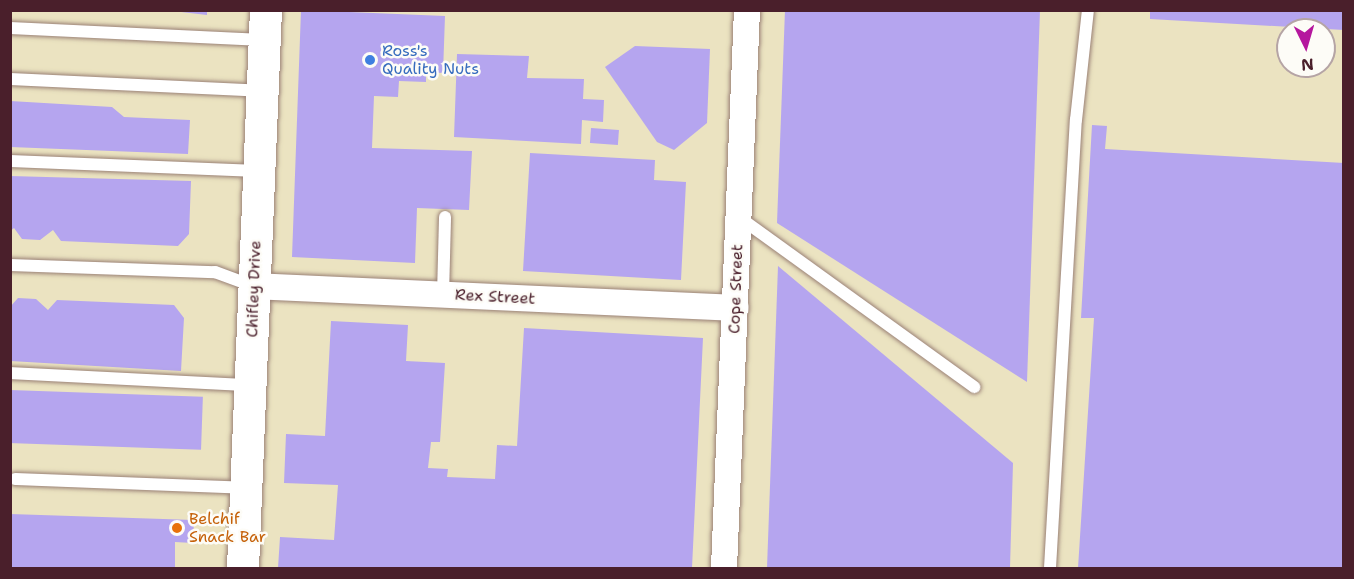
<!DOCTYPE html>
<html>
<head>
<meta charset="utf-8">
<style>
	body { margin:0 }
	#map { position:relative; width:1354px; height:579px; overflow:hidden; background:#ebe3c1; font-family:"Shantell Sans",sans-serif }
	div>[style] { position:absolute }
	.building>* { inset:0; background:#b5a5ef; transform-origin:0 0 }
	.roads { filter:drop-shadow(0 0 2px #9a8176) drop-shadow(0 0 2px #9a8176) }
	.service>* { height:12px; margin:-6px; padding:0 6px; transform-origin:6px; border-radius:6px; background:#fff }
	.minor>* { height:26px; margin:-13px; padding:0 13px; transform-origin:13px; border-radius:13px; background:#fff }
	.tertiary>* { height:32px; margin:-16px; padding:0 16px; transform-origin:16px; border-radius:16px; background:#fff }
	.dots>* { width:16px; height:16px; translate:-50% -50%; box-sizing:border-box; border:3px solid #fdfcf7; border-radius:50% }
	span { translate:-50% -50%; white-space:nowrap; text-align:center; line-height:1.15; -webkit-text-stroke:5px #fdfcf7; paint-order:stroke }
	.shop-label { font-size:16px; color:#366cbe }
	.left { translate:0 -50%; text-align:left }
	.street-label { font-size:16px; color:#4a1f2b }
	.food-label { font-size:16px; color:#c56008 }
	.frame { position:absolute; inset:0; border:12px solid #4a1f2b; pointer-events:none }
	.north { position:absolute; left:1276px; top:18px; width:60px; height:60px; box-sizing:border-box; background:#fdfcf7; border:2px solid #b5a4a5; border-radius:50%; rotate:175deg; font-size:16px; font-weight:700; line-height:24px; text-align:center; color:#4a1f2b }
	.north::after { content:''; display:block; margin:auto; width:21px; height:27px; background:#b5179e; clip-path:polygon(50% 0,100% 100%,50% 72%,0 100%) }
</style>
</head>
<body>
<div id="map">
	<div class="building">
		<div style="clip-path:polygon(164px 10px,207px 10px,207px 15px)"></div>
		<div style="clip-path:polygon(301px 10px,445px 16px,443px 73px,426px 72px,426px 82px,399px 81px,398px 97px,374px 96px,372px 148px,472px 151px,469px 210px,417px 208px,415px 263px,292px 257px)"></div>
		<div style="clip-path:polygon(785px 10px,1040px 10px,1027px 382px,777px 223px)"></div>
		<div style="clip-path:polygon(1150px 10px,1344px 10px,1344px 30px,1150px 19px)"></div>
		<div style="clip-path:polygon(635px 46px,710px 49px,707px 123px,674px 150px,657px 142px,605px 67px)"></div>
		<div style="clip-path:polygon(457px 54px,529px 56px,527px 78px,584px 79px,583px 99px,604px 100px,603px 122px,582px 120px,581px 144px,454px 137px)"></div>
		<div style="clip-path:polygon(10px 101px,112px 107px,124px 117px,190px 120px,188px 154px,10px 147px)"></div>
		<div style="clip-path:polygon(1092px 125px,1107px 126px,1105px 149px,1344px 163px,1344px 568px,1078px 568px,1094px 318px,1081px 318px)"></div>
		<div style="left:591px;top:128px;width:28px;height:15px;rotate:4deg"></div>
		<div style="clip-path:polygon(530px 153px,655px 160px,654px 180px,686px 182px,681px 280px,523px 271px)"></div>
		<div style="clip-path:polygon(10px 176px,191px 181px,189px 234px,178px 246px,61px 241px,53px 230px,40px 240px,22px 239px,14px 228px,10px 231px)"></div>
		<div style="clip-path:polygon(778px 266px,1013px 463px,1010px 568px,767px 568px)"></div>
		<div style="clip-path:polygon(18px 298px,36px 299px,48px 310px,57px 300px,174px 305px,184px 318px,181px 371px,10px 361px,10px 307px)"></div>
		<div style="clip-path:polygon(331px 321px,408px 325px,406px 361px,445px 363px,440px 442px,431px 442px,428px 468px,448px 469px,447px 477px,495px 479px,497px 445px,517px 446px,524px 328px,703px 338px,692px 568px,278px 568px,280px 537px,334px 540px,338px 485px,284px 483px,286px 434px,325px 436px)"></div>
		<div style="left:10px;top:390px;width:193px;height:53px;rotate:2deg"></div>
		<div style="clip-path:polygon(10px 514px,194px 520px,193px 543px,175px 542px,175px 568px,10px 568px)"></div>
	</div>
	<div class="roads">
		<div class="service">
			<div style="left:10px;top:28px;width:253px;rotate:2.7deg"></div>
			<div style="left:10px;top:79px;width:251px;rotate:2.7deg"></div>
			<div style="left:10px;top:161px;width:248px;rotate:2.3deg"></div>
			<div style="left:740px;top:218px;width:289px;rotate:35.8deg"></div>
			<div style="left:10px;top:265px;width:205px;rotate:2deg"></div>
			<div style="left:215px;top:272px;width:40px;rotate:20.2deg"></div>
			<div style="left:443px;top:295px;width:78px;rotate:-88.5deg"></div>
			<div style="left:10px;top:373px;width:239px;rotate:2.9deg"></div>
			<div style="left:15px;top:479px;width:230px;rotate:2.2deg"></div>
			<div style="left:1050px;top:568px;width:449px;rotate:-86.7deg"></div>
			<div style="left:1076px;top:120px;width:111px;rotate:-83.8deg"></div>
		</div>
		<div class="minor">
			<div style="left:254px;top:286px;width:482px;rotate:2.6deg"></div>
			<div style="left:724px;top:568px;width:558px;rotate:-87.64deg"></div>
		</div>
		<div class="tertiary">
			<div style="left:243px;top:568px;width:558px;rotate:-87.64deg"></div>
		</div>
	</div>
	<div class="dots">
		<div style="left:370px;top:60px;background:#3f7fe0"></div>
		<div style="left:177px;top:528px;background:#e8710a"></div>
	</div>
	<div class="shop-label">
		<span class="left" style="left:382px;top:60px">Ross's<br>Quality Nuts</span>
	</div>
	<div class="street-label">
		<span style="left:254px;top:289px;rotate:-88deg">Chifley Drive</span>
		<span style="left:736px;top:289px;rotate:-88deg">Cope Street</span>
		<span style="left:495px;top:297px;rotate:3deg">Rex Street</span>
	</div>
	<div class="food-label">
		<span class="left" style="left:189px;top:528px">Belchif<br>Snack Bar</span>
	</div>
	<div class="frame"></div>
	<div class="north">N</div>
</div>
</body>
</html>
